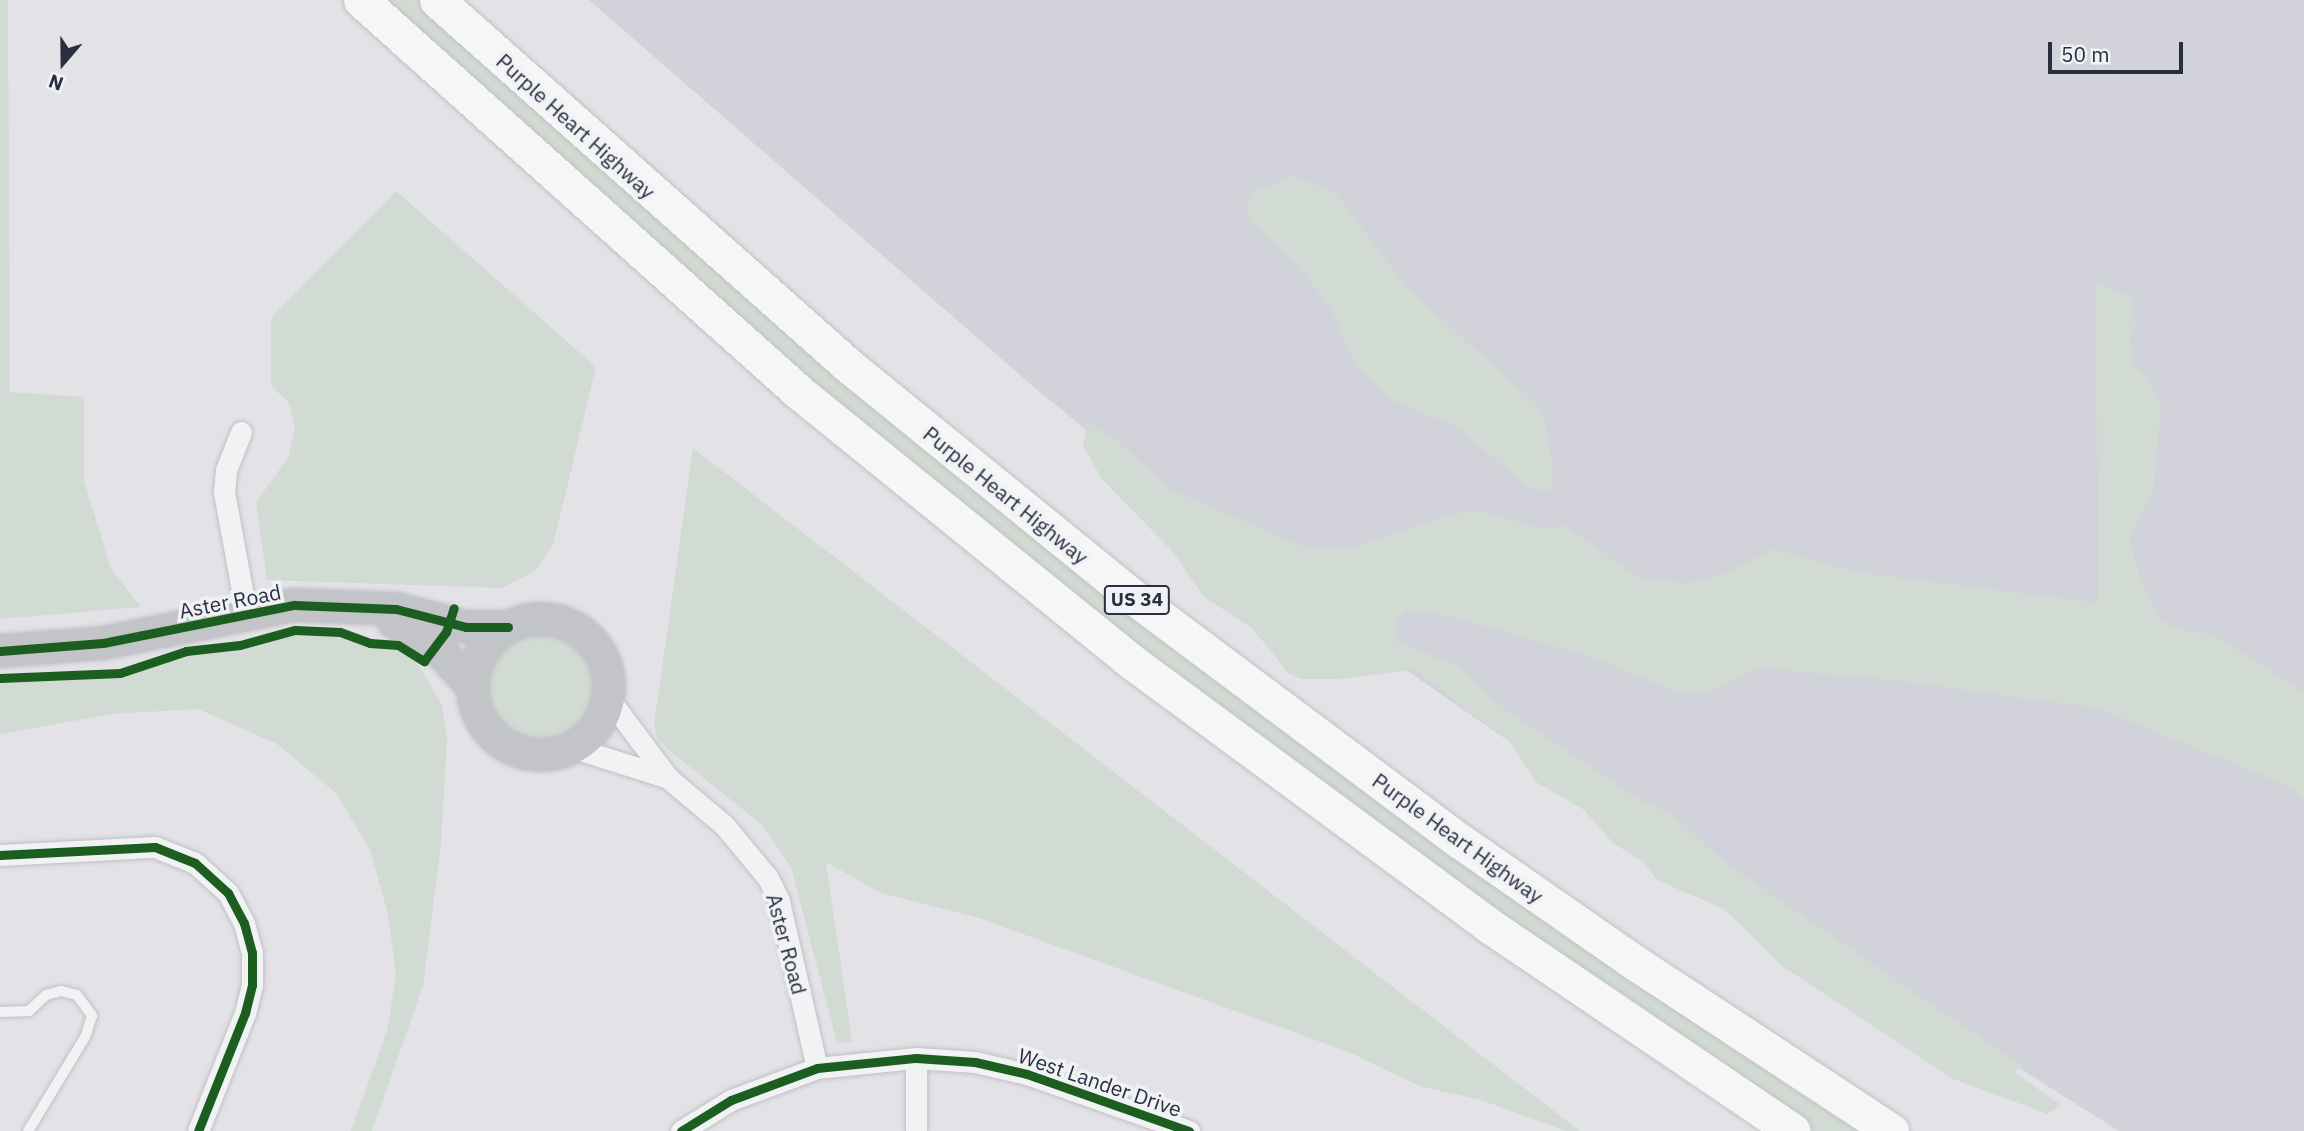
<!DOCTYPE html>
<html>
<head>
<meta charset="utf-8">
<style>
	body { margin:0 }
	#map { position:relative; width:2304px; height:1131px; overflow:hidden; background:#e3e3e7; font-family:"IBM Plex Sans",sans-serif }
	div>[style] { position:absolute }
	.built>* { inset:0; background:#d1d2da }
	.green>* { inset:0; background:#d1dad3 }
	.round { border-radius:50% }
	.roads { filter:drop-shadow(0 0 2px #c1c1c5) drop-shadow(0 0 2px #c1c1c5) }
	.lane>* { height:10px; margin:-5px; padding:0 5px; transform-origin:5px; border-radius:5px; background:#f1f2f4 }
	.street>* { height:21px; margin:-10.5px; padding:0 10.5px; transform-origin:10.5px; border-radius:10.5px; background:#f1f2f4 }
	.secondary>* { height:32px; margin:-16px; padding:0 16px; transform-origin:16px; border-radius:16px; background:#c3c4c8 }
	.secondary>.ring { margin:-16px; padding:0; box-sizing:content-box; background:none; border:32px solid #c3c4c8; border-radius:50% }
	.primary>* { height:35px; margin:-17.5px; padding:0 17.5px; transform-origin:17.5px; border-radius:17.5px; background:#f6f6f6 }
	.cycleway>* { height:9px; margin:-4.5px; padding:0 4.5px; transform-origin:4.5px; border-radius:4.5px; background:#1b5e20 }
	span { translate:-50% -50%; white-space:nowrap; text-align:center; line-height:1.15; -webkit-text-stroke:7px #f0f2f6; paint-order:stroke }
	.shield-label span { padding:2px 5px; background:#f0f2f6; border:2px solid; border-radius:5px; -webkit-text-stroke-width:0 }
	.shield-label { font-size:19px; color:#2a2e3f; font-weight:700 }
	.street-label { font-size:21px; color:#2a2e3f }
	.north { position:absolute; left:28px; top:28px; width:70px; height:70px; -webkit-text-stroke:5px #f0f2f6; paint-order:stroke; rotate:200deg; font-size:19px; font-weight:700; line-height:28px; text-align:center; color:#2a2e3f }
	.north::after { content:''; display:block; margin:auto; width:24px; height:32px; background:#2a2e3f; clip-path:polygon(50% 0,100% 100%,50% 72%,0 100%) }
	.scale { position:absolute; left:2048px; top:42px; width:135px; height:32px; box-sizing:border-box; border:4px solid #2a2e3f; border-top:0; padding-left:9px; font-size:21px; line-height:24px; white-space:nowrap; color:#2a2e3f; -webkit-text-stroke:5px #f0f2f6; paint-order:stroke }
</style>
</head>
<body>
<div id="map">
	<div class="built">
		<div style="clip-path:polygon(589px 0,2304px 0,2304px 1131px,2119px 1131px,1610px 811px,1240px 555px,1036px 389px)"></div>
	</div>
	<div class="green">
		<div style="clip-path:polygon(0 0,8px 0,10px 392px,84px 397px,84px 481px,111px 569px,141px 607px,0 619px)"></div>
		<div style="clip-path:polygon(379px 0,418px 0,722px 274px,1866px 1131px,1813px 1131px,1695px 1054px,1165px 674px,695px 287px)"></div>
		<div style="clip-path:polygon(1291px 175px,1337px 194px,1408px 289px,1534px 402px,1544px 418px,1551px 455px,1553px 484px,1548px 491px,1532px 489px,1447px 420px,1425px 416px,1388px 398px,1357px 367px,1330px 308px,1298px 265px,1250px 221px,1246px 206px,1256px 186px,1270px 188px)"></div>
		<div style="clip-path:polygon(396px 191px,596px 367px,553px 545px,534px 572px,502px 588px,267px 580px,256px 502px,288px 458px,295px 429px,289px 403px,271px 386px,271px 318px)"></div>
		<div style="clip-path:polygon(2096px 283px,2131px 297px,2136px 322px,2130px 335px,2132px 363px,2147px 377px,2161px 405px,2153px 494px,2129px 537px,2142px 585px,2160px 620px,2178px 629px,2215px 635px,2304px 693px,2304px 799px,2293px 788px,2097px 708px,1891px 680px,1760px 668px,1712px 691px,1684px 695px,1592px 657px,1449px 616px,1408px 611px,1395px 621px,1396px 641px,1459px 667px,1502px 707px,1635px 797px,1674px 816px,1726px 863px,2022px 1066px,2014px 1072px,2061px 1105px,2048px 1114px,1953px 1079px,1782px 966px,1724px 909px,1657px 880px,1643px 862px,1613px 843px,1584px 810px,1536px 782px,1509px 741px,1414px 670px,1340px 679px,1301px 679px,1289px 674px,1253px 629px,1204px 597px,1173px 552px,1102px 479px,1083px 446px,1088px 422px,1120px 443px,1169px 489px,1307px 548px,1352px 548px,1451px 514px,1484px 511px,1538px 528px,1566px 526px,1640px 579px,1688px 583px,1724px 574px,1773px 549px,1856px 572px,2098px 603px)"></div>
		<div style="clip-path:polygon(693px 448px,1580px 1131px,1566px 1131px,1481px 1100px,1419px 1086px,1351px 1053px,979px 918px,881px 893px,826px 862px,852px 1041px,837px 1043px,791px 867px,762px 825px,670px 751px,658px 739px,654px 725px)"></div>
		<div class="round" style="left:486px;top:631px;width:108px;height:108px"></div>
		<div style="clip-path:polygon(301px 631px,350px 635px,391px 647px,417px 662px,442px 705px,447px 740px,441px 843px,423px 986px,372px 1131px,351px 1131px,387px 1031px,396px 976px,388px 914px,370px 850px,336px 793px,277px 744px,198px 709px,113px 714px,0 734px,0 679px,92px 675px)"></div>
	</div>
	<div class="roads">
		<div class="lane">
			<div style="left:0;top:1012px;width:29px;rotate:-2deg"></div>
			<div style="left:29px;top:1011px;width:23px;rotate:-43deg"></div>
			<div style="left:46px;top:995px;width:16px;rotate:-15deg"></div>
			<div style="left:61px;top:991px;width:16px;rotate:14deg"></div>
			<div style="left:77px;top:995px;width:26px;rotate:54deg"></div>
			<div style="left:92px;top:1016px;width:22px;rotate:108deg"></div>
			<div style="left:85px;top:1037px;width:110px;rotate:121.2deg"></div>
		</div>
		<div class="street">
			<div style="left:241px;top:432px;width:41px;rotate:111.5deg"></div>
			<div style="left:226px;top:470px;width:22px;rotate:95deg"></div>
			<div style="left:224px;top:492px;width:122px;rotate:79.6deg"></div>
			<div style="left:609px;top:699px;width:99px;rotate:53.2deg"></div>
			<div style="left:668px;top:778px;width:73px;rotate:40deg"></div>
			<div style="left:724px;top:825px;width:69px;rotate:50.3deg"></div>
			<div style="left:768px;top:878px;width:25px;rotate:64deg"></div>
			<div style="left:779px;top:901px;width:171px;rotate:77.2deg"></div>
			<div style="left:574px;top:748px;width:93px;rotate:17.5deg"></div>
			<div style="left:0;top:855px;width:155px;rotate:-3deg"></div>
			<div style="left:155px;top:847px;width:43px;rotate:21.8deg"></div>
			<div style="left:195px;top:863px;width:45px;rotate:42.3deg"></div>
			<div style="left:228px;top:893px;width:34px;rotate:62deg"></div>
			<div style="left:244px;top:923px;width:31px;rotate:75deg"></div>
			<div style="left:252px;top:953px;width:32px;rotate:90deg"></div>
			<div style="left:252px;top:985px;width:29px;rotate:104deg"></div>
			<div style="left:245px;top:1013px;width:127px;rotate:111.7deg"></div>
			<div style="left:681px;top:1131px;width:59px;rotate:-31.8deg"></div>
			<div style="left:731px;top:1100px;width:92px;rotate:-20.4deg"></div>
			<div style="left:817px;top:1068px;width:100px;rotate:-5.8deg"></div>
			<div style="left:916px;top:1058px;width:59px;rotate:3.9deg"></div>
			<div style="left:975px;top:1062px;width:53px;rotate:13deg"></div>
			<div style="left:1027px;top:1074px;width:172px;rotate:19.4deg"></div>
			<div style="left:916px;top:1131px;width:73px;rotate:-90deg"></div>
		</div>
		<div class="secondary">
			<div class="ring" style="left:473px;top:619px;width:104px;height:104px"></div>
			<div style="left:394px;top:622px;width:42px;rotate:27.2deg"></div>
			<div style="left:431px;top:641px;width:61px;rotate:47.7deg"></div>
			<div style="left:0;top:651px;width:103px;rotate:-4.4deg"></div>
			<div style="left:103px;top:643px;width:195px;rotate:-11.3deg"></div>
			<div style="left:294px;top:605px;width:102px;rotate:2.2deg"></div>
			<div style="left:396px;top:609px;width:72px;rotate:14.4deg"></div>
			<div style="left:466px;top:627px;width:42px"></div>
		</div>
		<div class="primary">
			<div style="left:361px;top:0;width:589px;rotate:41.84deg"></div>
			<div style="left:800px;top:393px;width:422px;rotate:39deg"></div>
			<div style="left:1128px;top:659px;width:446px;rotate:36.4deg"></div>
			<div style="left:1487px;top:924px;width:369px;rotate:34.1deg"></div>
			<div style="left:437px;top:0;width:551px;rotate:41.62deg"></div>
			<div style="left:849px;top:366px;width:365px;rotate:39.1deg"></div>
			<div style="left:1132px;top:596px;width:409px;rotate:36.8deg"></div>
			<div style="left:1460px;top:841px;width:216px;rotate:34.8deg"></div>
			<div style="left:1637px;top:964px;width:304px;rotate:33.3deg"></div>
		</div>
	</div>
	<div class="cycleway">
		<div style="left:0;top:651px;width:103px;rotate:-4.4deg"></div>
		<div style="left:103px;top:643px;width:195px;rotate:-11.3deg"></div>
		<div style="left:294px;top:605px;width:102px;rotate:2.2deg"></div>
		<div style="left:396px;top:609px;width:72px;rotate:14.4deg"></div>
		<div style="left:466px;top:627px;width:42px"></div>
		<div style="left:0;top:678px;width:120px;rotate:-2.4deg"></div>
		<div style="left:120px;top:673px;width:70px;rotate:-18.4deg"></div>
		<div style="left:186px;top:651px;width:54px;rotate:-6.3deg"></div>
		<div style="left:240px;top:645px;width:57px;rotate:-15.3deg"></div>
		<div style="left:295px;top:630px;width:45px;rotate:2.5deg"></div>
		<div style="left:340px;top:632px;width:32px;rotate:20deg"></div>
		<div style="left:370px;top:643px;width:28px;rotate:4deg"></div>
		<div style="left:398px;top:645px;width:31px;rotate:32deg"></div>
		<div style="left:424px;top:661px;width:36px;rotate:-53deg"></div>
		<div style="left:446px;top:632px;width:25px;rotate:-72deg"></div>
		<div style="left:0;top:855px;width:155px;rotate:-3deg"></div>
		<div style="left:155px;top:847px;width:43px;rotate:21.8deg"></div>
		<div style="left:195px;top:863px;width:45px;rotate:42.3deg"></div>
		<div style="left:228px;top:893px;width:34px;rotate:62deg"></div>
		<div style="left:244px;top:923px;width:31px;rotate:75deg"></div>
		<div style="left:252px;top:953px;width:32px;rotate:90deg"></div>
		<div style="left:252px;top:985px;width:29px;rotate:104deg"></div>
		<div style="left:245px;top:1013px;width:127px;rotate:111.7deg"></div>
		<div style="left:681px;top:1131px;width:59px;rotate:-31.8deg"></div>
		<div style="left:731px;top:1100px;width:92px;rotate:-20.4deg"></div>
		<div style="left:817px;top:1068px;width:100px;rotate:-5.8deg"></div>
		<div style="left:916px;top:1058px;width:59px;rotate:3.9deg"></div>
		<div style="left:975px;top:1062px;width:53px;rotate:13deg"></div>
		<div style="left:1027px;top:1074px;width:172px;rotate:19.4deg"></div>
	</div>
	<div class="shield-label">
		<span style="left:1137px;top:600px">US 34</span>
	</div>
	<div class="street-label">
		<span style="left:576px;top:126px;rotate:42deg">Purple Heart Highway</span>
		<span style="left:1006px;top:495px;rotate:39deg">Purple Heart Highway</span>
		<span style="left:230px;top:601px;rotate:-11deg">Aster Road</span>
		<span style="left:1458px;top:838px;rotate:36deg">Purple Heart Highway</span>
		<span style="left:787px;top:944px;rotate:75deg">Aster Road</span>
		<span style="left:1100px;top:1082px;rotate:19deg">West Lander Drive</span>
	</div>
	<div class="north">N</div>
	<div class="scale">50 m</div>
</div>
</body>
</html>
